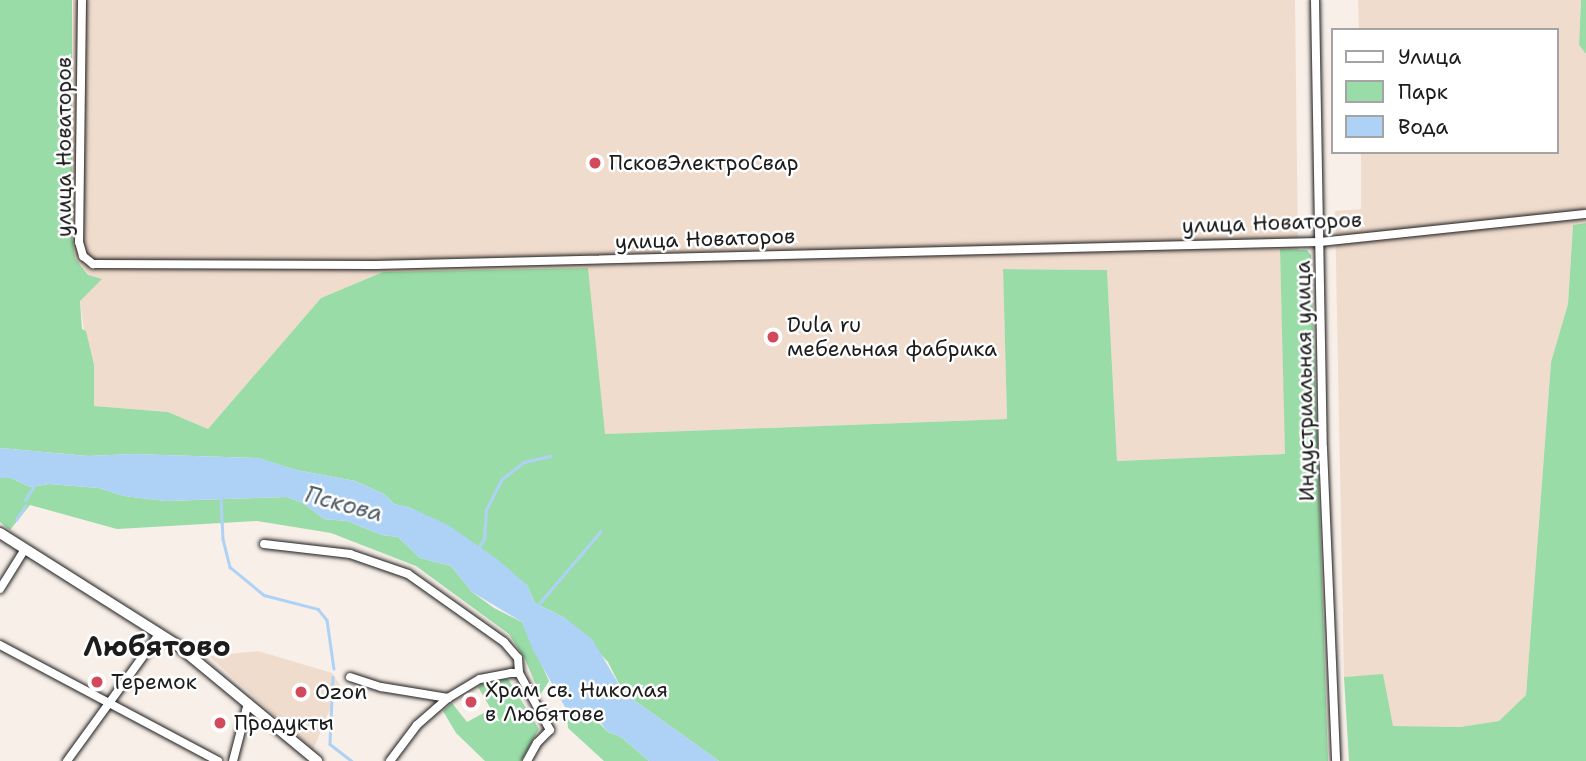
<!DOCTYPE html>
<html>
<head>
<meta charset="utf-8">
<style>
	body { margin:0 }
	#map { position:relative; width:1586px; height:761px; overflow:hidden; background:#f8efe8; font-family:"Shantell Sans",sans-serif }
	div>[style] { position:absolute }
	.built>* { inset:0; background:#f0dccd }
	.green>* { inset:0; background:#9adca7 }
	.water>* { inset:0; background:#aed2f6 }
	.stream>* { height:2.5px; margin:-1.25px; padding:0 1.25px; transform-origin:1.25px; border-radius:1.25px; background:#aed2f6 }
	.roads { filter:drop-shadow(0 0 2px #1c1c1c) drop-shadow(0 0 2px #1c1c1c) }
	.minor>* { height:8px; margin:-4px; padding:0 4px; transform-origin:4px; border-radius:4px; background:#fff }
	.major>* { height:10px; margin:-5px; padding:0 5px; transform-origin:5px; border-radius:5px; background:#fff }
	.dots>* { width:19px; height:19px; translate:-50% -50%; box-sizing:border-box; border:4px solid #fff; border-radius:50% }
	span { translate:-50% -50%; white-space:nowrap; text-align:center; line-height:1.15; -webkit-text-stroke:5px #fff; paint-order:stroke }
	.street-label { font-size:21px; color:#1c1c1c }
	.poi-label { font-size:21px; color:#1c1c1c }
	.left { translate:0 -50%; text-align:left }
	.water-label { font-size:23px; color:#4f5c68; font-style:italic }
	.district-label { font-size:28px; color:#1c1c1c; font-weight:700 }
	.legend { position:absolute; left:1331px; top:28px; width:228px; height:126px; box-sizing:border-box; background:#fff; border:2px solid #a4a4a4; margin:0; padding:9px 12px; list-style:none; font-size:21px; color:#1c1c1c }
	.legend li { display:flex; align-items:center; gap:14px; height:35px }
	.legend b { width:35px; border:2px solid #a4a4a4 }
</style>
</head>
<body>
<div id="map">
	<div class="built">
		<div style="clip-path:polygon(73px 0,1295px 0,1298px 250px,1280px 250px,1286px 454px,1117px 461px,1107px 270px,1003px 269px,1007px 419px,605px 434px,383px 272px,321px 298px,208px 429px,168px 412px,94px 406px,80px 300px,88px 275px,75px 257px,72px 235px)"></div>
		<div style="clip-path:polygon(1358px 0,1581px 0,1579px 45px,1586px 54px,1586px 223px,1573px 225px,1568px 304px,1551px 362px,1526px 695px,1499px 721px,1460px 727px,1392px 726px,1383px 675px,1344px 677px,1335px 211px,1361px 209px,1361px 152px,1556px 152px,1556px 30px,1359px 30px)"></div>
		<div style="clip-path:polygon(258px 651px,332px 673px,340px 685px,313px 750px,209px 656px)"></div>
	</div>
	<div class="green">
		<div style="clip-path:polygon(0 0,72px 0,72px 235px,75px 258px,88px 275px,102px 279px,80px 301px,82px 329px,86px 331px,94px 365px,94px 406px,168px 412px,208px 429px,321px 298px,383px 272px,588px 268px,605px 434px,1007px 419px,1003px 269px,1107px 270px,1117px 461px,1285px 454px,1280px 249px,1307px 250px,1311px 255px,1328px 761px,719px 761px,631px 698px,621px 688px,608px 662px,565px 618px,535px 603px,527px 585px,411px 508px,394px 504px,384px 494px,355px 481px,296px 470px,258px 458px,133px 454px,88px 456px,0 448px)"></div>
		<div style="clip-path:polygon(1581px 0,1586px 0,1586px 54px,1579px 45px)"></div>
		<div style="clip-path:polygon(1586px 223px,1586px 761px,1349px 761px,1344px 677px,1383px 674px,1393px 726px,1460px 727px,1499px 721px,1526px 695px,1551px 362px,1568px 304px,1573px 225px)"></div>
		<div style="clip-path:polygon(0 478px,11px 478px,30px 487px,49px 484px,99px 488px,124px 496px,166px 501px,287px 497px,303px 503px,324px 519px,347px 521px,382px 535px,398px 537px,420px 558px,451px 566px,472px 592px,494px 608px,522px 622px,549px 681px,540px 695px,525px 659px,509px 634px,416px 566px,331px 533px,257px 521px,117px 529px,30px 505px,10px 530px,0 522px)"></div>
		<div style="clip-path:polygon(508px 679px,539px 729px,521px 761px,485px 761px,456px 733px,443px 711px,452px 703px,467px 722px,491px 709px,478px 687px,489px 680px)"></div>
		<div style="clip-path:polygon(578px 713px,593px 717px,608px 732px,621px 737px,649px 761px,604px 761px,568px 728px,567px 715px)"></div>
	</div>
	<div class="water">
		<div style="clip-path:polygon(0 448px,88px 456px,133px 454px,259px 458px,296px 470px,355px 481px,384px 494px,394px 504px,411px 508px,448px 525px,497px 559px,527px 585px,535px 603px,565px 618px,592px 639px,621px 688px,631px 698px,719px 761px,649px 761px,621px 737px,608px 732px,594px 715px,579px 711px,570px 716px,532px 648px,522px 622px,472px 592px,451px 566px,420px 558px,398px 537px,382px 535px,347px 521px,324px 519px,303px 503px,287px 497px,166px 501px,124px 496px,99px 488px,49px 484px,30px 487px,11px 478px,0 478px)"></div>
	</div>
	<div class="stream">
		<div style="left:221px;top:498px;width:41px;rotate:87.2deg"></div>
		<div style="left:223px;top:539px;width:29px;rotate:76deg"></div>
		<div style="left:230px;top:567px;width:44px;rotate:39.5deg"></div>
		<div style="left:264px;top:595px;width:56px;rotate:14.5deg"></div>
		<div style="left:318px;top:609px;width:14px;rotate:51deg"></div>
		<div style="left:327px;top:620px;width:49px;rotate:81.9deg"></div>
		<div style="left:25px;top:500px;width:17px;rotate:-57deg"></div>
		<div style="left:16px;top:520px;width:17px;rotate:-57deg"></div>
		<div style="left:478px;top:548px;width:11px;rotate:-56deg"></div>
		<div style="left:484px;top:539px;width:29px;rotate:-86deg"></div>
		<div style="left:486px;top:510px;width:35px;rotate:-63deg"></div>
		<div style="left:502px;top:479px;width:28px;rotate:-38deg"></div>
		<div style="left:524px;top:462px;width:27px;rotate:-13deg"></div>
		<div style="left:536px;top:607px;width:99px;rotate:-49.5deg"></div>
		<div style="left:333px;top:677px;width:67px;rotate:92.6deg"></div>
		<div style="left:330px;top:744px;width:28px;rotate:38deg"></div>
	</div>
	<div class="roads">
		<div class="minor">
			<div style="left:82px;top:0;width:242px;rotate:90.7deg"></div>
			<div style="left:79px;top:242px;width:15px;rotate:74deg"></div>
			<div style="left:83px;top:256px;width:13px;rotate:39deg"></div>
			<div style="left:93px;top:264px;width:282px;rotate:0.2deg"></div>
			<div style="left:375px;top:265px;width:944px;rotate:-1.4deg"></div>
			<div style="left:1319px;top:242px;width:268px;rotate:-6deg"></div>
			<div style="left:1315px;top:0;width:448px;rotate:89deg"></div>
			<div style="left:1323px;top:448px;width:313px;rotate:87.6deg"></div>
			<div style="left:264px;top:544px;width:87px;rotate:6.6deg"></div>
			<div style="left:350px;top:554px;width:61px;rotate:19deg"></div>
			<div style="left:408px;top:574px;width:118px;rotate:35.3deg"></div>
			<div style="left:504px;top:642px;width:21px;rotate:49deg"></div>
			<div style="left:518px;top:658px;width:15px;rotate:86deg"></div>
			<div style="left:0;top:589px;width:47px;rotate:-58deg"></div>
			<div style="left:0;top:645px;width:247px;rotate:28deg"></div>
			<div style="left:350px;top:677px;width:33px;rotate:18deg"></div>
			<div style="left:381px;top:687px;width:68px;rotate:9.3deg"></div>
			<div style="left:67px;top:761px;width:158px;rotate:-54deg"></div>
			<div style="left:233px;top:761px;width:60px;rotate:-75.5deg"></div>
			<div style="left:390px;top:761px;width:45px;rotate:-53.1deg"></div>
			<div style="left:417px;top:725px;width:41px;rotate:-41.1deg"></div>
			<div style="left:448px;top:698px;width:37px;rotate:-31deg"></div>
			<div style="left:480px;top:679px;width:32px;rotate:-11deg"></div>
			<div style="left:511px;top:673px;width:8px"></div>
			<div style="left:519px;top:673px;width:65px;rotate:61.5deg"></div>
			<div style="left:550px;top:730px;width:18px;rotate:135deg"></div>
			<div style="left:537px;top:743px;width:21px;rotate:119deg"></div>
		</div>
		<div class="major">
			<div style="left:0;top:533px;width:209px;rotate:32.3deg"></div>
			<div style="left:177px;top:645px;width:182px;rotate:39.6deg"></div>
		</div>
	</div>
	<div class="dots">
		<div style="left:595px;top:163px;background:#d1495b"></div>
		<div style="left:773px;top:337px;background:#d1495b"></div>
		<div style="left:97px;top:682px;background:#d1495b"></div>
		<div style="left:301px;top:692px;background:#d1495b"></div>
		<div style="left:471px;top:702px;background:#d1495b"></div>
		<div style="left:220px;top:723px;background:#d1495b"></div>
	</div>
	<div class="street-label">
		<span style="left:64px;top:147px;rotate:-90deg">улица Новаторов</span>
		<span style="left:1272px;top:223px;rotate:-2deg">улица Новаторов</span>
		<span style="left:705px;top:239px;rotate:-2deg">улица Новаторов</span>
		<span style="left:1305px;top:381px;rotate:-91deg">Индустриальная улица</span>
	</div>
	<div class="poi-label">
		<span class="left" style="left:609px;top:163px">ПсковЭлектроСвар</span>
		<span class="left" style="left:787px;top:337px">Dula ru<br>мебельная фабрика</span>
		<span class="left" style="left:111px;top:682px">Теремок</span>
		<span class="left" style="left:485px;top:702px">Храм св. Николая<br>в Любятове</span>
		<span class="left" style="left:315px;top:692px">Ozon</span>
		<span class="left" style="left:234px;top:723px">Продукты</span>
	</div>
	<div class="water-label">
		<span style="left:344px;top:504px;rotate:15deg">Пскова</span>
	</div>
	<div class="district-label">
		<span style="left:157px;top:646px">Любятово</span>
	</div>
	<ul class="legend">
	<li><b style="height:9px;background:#fff"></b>Улица</li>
	<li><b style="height:19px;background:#9adca7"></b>Парк</li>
	<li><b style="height:19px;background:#aed2f6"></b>Вода</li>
	</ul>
</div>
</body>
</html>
